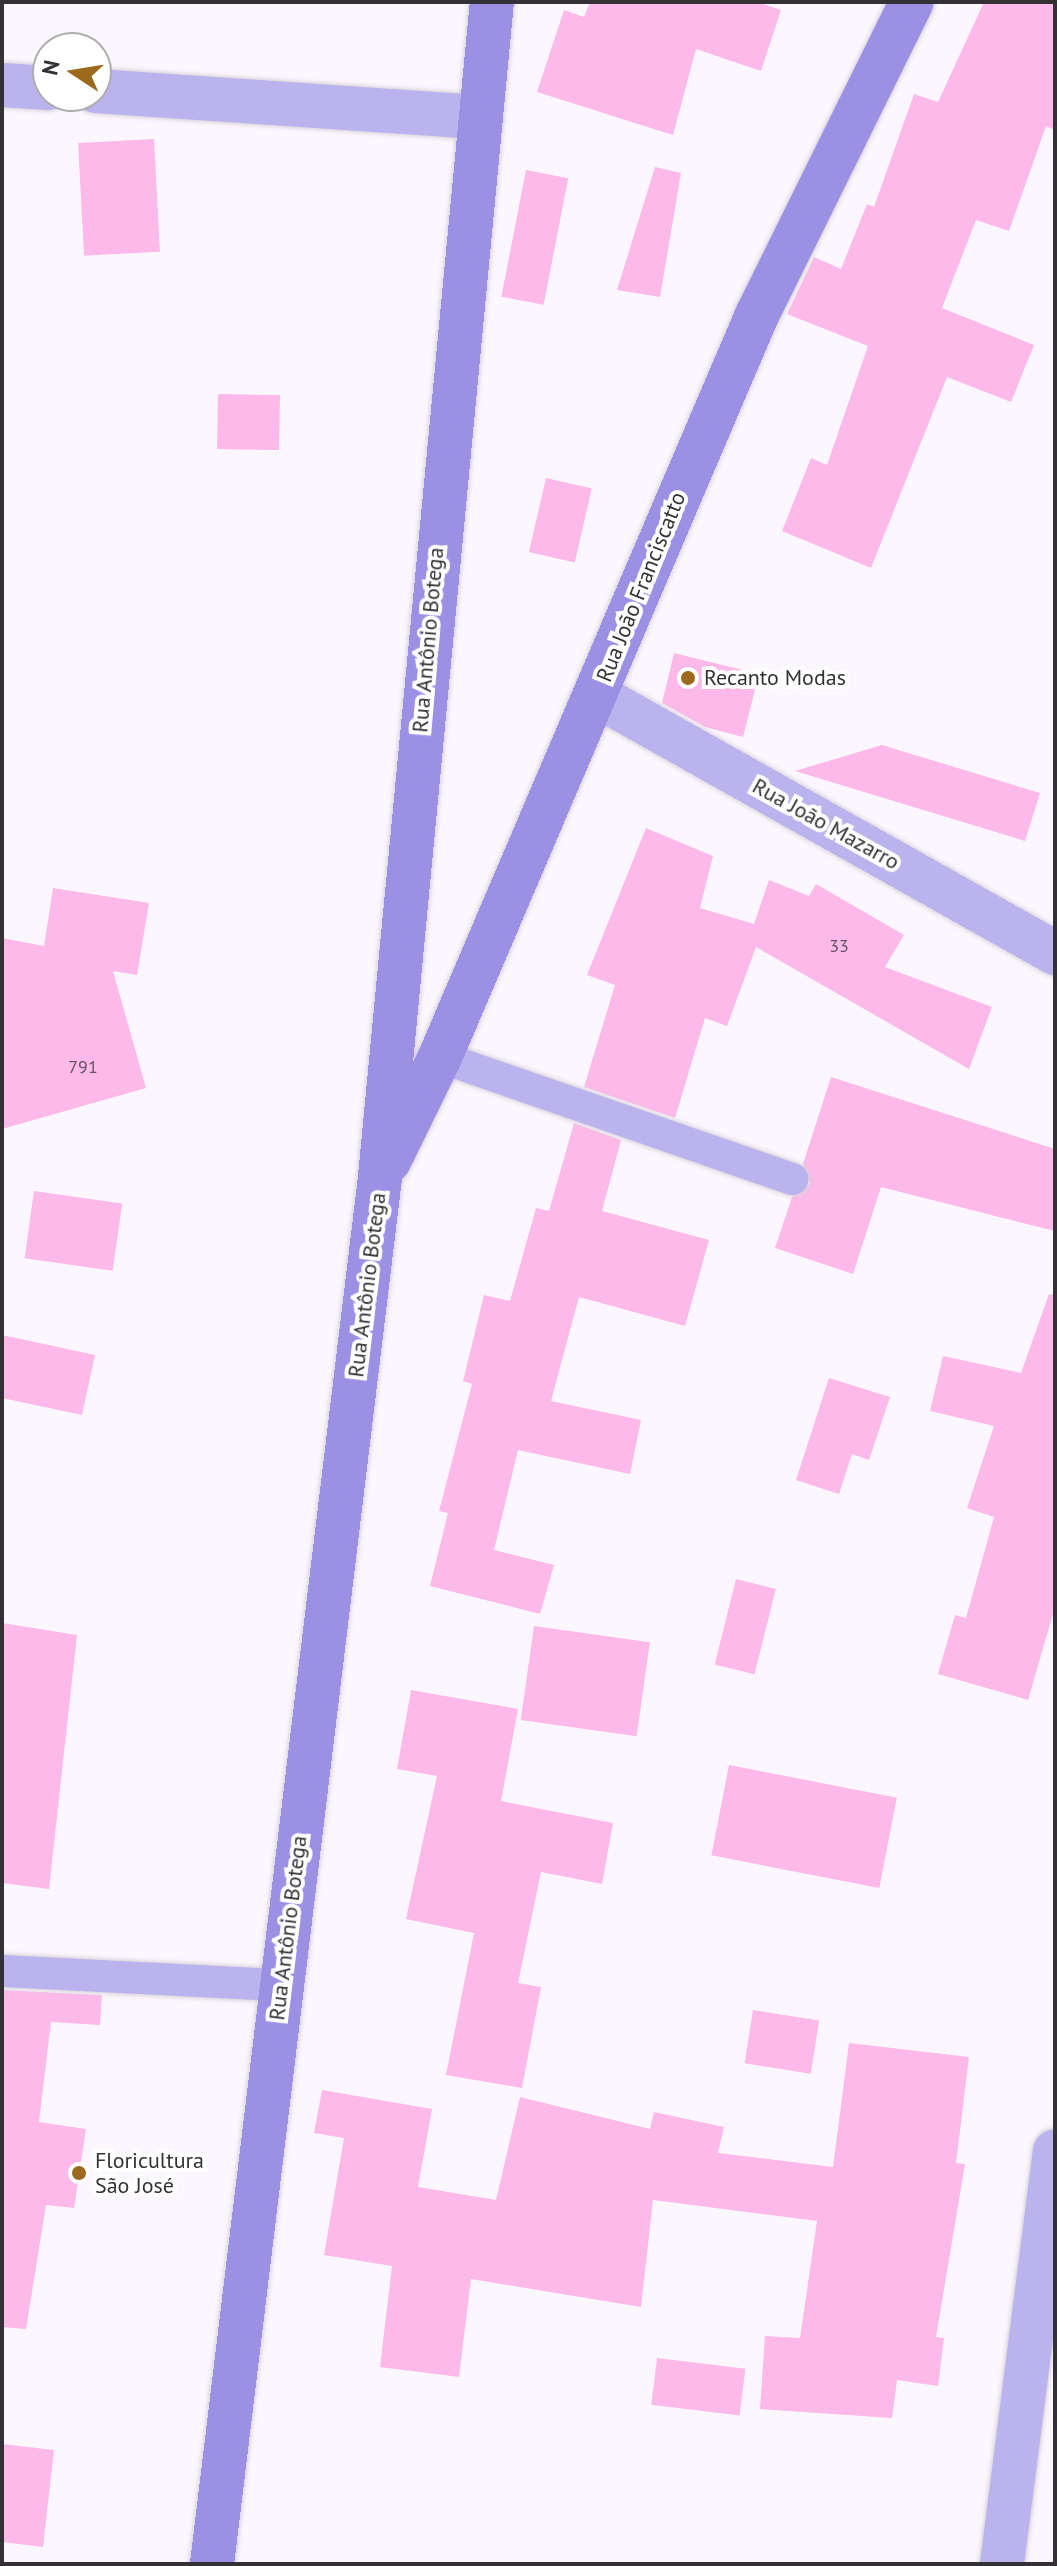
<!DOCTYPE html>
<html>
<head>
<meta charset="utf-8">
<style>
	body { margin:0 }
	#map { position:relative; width:1057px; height:2566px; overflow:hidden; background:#fcf7fe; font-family:"PT Sans",sans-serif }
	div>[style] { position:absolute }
	.building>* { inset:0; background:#fcb9e9; transform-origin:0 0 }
	.roads { filter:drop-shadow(0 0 2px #d8d3da) drop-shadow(0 0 2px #d8d3da) }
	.lane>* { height:32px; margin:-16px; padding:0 16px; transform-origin:16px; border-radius:16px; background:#bab3ee }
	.street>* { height:44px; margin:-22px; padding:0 22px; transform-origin:22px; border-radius:22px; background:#bab3ee }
	.secondary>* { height:44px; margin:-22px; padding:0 22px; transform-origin:22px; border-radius:22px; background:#9c90e5 }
	.dots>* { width:22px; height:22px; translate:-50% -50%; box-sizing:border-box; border:4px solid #fff; border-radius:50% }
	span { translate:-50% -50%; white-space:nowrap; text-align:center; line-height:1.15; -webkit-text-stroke:8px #fff; paint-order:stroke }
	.number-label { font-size:18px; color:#655362 }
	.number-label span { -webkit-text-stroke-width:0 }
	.street-label { font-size:22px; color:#333135 }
	.poi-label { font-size:22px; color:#333135 }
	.left { translate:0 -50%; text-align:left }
	.frame { position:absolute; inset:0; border:4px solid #333135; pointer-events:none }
	.north { position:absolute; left:32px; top:32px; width:80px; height:80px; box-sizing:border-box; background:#fff; border:2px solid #adadae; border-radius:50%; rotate:282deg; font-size:22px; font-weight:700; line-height:32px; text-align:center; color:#333135 }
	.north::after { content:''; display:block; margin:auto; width:28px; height:36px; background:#9b6a1d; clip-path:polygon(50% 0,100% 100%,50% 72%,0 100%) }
</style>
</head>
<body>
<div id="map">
	<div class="building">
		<div style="clip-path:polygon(590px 2px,758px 2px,781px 10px,761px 71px,696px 49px,673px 135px,537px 92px,564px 10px,584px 17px)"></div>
		<div style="clip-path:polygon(984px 2px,1055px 2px,1055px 130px,1046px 126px,1009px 231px,976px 220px,942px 308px,1034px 345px,1011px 402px,947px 377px,871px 568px,782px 531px,811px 458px,827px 465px,868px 346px,787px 314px,814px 257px,841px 269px,867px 204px,874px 207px,914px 94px,938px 102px)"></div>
		<div style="left:154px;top:139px;width:113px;height:76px;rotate:87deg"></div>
		<div style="clip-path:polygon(655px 167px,681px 173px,660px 297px,617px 290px)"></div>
		<div style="left:526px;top:170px;width:43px;height:129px;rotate:11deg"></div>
		<div style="left:218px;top:394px;width:62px;height:55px;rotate:1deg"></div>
		<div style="left:546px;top:478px;width:47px;height:76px;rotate:13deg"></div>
		<div style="clip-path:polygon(674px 653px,759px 674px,743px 737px,705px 727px,662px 703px)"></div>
		<div style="clip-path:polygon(882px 745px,1040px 793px,1025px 841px,795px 771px)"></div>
		<div style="clip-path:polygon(646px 828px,713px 856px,700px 908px,754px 924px,769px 880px,809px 896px,816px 884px,904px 935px,885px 967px,992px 1007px,969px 1069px,756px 947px,727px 1026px,705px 1018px,675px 1118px,584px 1087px,615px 985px,587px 975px)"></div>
		<div style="clip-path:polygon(53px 888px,149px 903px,137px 975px,113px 971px,146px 1088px,2px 1129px,2px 938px,44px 946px)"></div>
		<div style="clip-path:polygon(831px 1077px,1055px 1149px,1055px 1231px,881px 1187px,853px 1274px,775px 1248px,792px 1197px,810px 1184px,803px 1164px)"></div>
		<div style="clip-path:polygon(574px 1123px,621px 1140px,602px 1211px,709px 1240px,685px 1326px,579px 1297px,551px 1401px,641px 1420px,630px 1474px,518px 1450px,494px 1550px,554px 1565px,540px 1614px,430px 1586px,448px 1513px,439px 1511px,472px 1384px,463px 1381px,484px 1295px,510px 1301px,536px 1208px,549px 1211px)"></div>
		<div style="left:34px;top:1191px;width:89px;height:68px;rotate:8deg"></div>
		<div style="clip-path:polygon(1049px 1294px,1055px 1295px,1055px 1607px,1028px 1700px,938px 1674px,955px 1615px,966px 1618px,994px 1517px,967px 1508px,994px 1426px,930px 1411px,943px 1356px,1021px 1373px)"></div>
		<div style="clip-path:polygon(2px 1335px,95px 1355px,82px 1415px,2px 1398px)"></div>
		<div style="clip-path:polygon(829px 1378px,890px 1397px,869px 1460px,852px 1454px,839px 1494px,796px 1480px)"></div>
		<div style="left:736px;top:1579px;width:41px;height:88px;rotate:14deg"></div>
		<div style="clip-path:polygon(2px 1623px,77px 1635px,49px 1889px,2px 1883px)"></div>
		<div style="left:534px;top:1626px;width:117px;height:95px;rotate:8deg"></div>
		<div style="clip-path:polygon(411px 1690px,518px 1709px,501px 1801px,613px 1823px,602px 1884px,541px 1872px,518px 1983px,541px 1987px,522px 2088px,446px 2075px,474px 1933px,406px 1919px,437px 1776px,397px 1769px)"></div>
		<div style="left:729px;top:1765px;width:171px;height:92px;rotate:11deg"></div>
		<div style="clip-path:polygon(2px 1990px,102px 1995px,100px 2025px,51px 2022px,39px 2122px,86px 2129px,74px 2208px,46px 2205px,26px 2329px,2px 2327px)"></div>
		<div style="left:753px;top:2010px;width:67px;height:54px;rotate:9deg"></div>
		<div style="clip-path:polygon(849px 2043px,969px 2057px,956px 2163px,965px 2164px,936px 2337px,944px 2338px,938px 2386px,897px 2380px,892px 2418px,760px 2409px,765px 2336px,800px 2338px,817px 2221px,653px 2200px,641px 2307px,471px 2279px,459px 2377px,380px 2367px,392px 2266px,324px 2255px,344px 2138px,314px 2133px,322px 2090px,432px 2109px,418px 2187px,496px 2200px,520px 2097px,650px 2129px,654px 2112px,724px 2127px,718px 2153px,833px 2167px)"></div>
		<div style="left:657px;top:2358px;width:89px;height:47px;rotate:7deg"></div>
		<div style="clip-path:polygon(2px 2444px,54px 2450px,43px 2547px,2px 2542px)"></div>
	</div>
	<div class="roads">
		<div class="lane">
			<div style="left:440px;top:1057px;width:373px;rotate:19.1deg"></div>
			<div style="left:2px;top:1971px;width:279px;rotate:2.9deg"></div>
		</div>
		<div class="street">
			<div style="left:2px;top:85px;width:46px;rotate:3.7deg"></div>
			<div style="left:96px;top:91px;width:383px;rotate:3.9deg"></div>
			<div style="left:596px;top:695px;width:527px;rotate:29.34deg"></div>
			<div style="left:1002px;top:2564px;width:416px;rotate:-82.7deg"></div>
		</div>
		<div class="secondary">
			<div style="left:389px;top:1161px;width:116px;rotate:-63.9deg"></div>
			<div style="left:440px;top:1057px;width:807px;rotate:-66.87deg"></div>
			<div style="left:757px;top:315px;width:349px;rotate:-63.7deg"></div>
			<div style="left:212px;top:2564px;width:1397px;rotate:-83.09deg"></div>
			<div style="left:380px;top:1177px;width:1180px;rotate:-84.56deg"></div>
		</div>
	</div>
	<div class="dots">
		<div style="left:688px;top:678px;background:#9b6a1d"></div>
		<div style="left:79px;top:2173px;background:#9b6a1d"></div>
	</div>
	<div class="number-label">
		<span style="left:839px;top:946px">33</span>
		<span style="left:83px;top:1067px">791</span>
	</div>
	<div class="street-label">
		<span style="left:641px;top:587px;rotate:-68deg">Rua João Franciscatto</span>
		<span style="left:428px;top:640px;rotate:-85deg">Rua Antônio Botega</span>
		<span style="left:826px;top:824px;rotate:29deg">Rua João Mazarro</span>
		<span style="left:367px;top:1285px;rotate:-83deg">Rua Antônio Botega</span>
		<span style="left:288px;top:1928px;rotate:-83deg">Rua Antônio Botega</span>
	</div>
	<div class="poi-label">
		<span class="left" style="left:704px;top:678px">Recanto Modas</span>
		<span class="left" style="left:95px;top:2173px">Floricultura<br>São José</span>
	</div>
	<div class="frame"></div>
	<div class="north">N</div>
</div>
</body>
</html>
